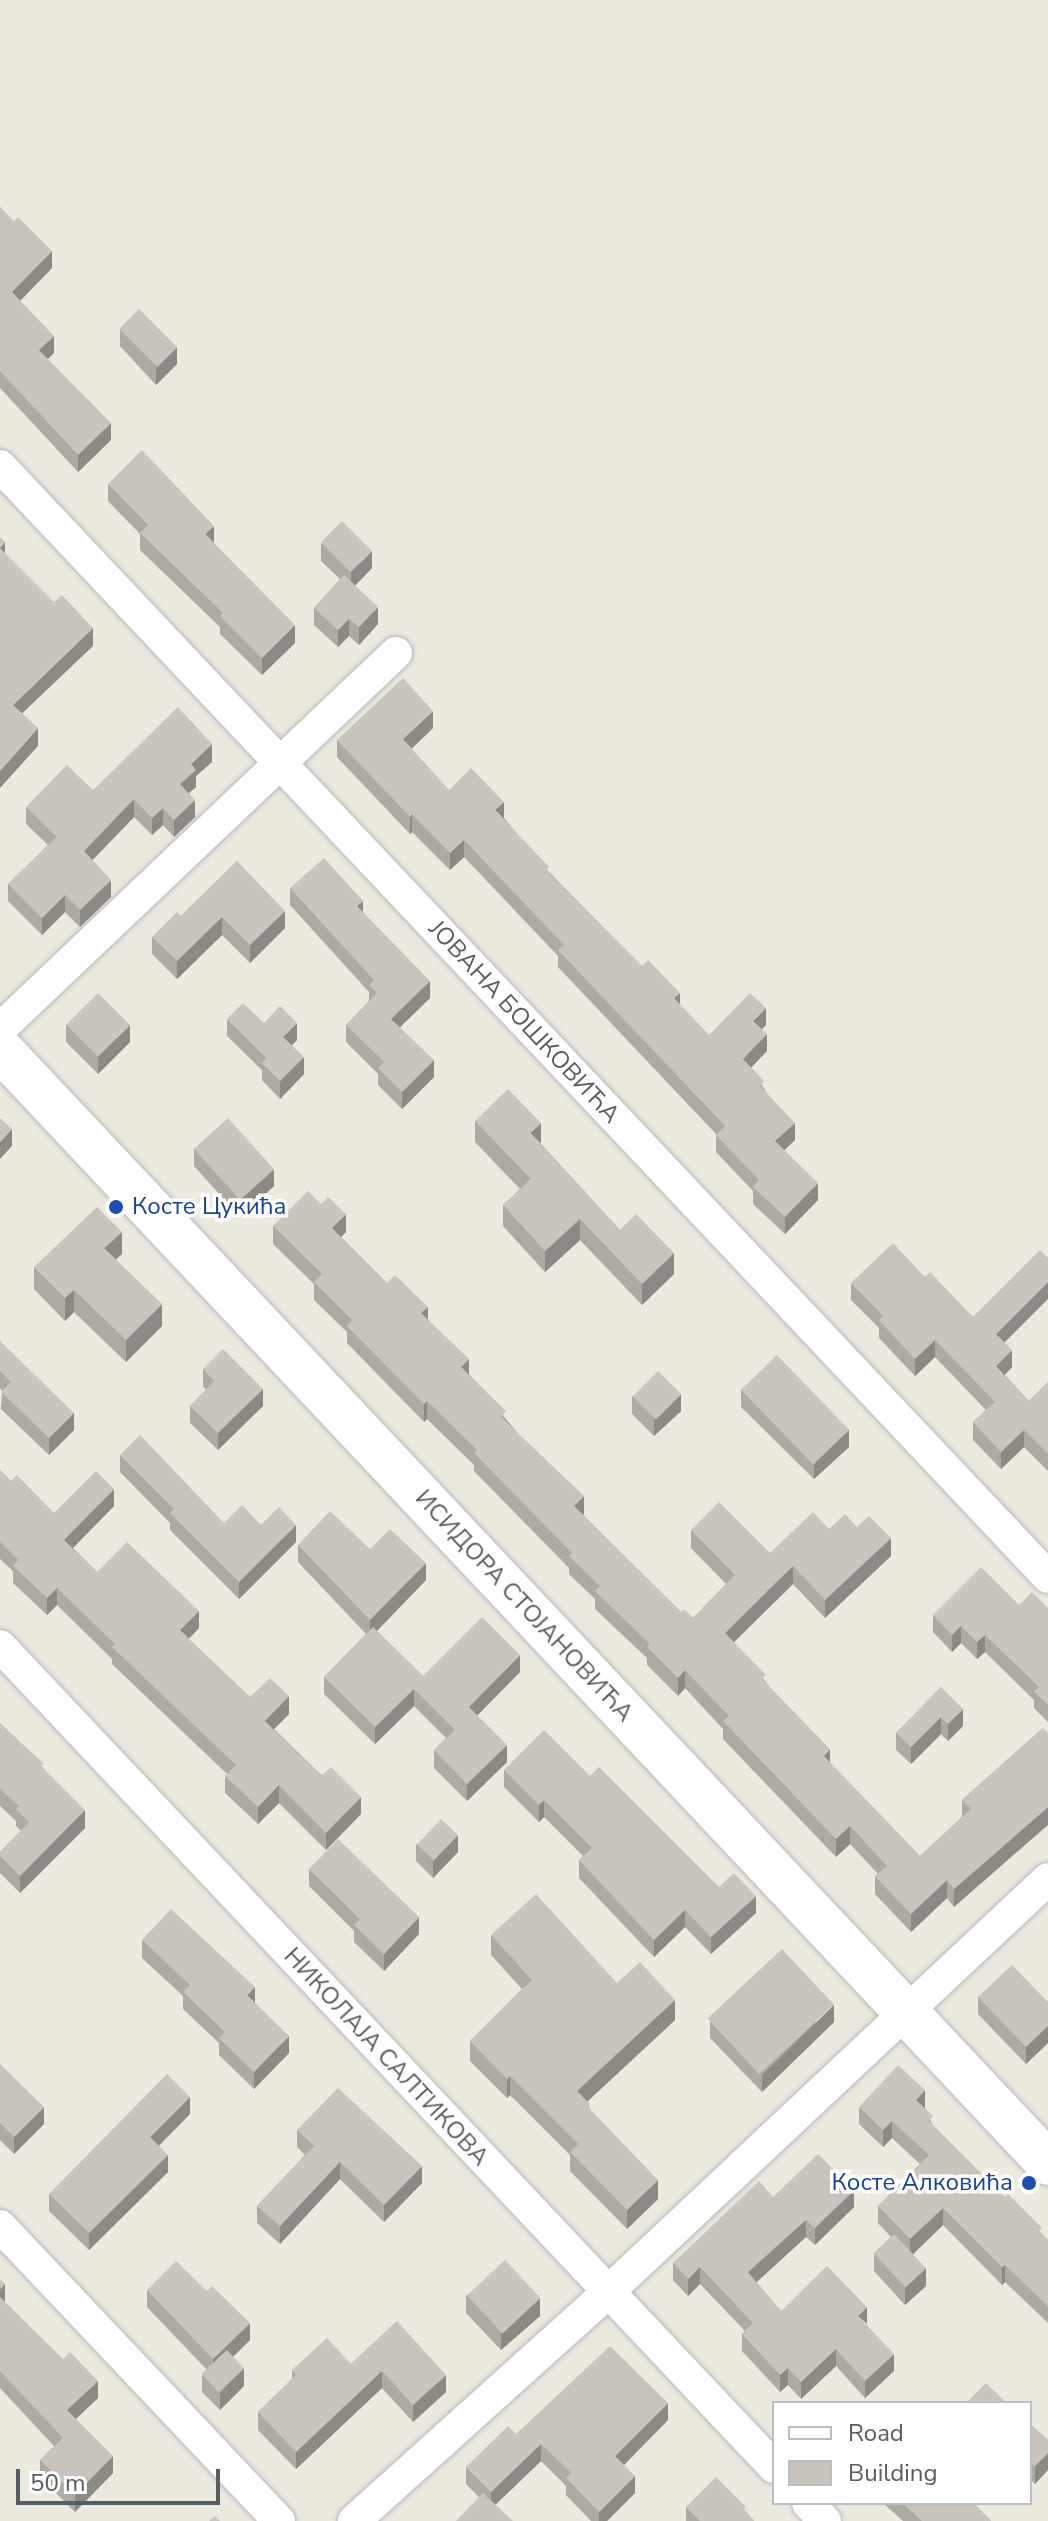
<!DOCTYPE html>
<html>
<head>
<meta charset="utf-8">
<style>
	body { margin:0 }
	#map { position:relative; width:1048px; height:2521px; overflow:hidden; background:#ece9df; font-family:"Nunito Sans",sans-serif }
	div>[style] { position:absolute }
	.roads { filter:drop-shadow(0 0 2px #b5b8bd) drop-shadow(0 0 2px #b5b8bd) }
	.street>* { height:32px; margin:-16px; padding:0 16px; transform-origin:16px; border-radius:16px; background:#fff }
	.secondary>* { height:44px; margin:-22px; padding:0 22px; transform-origin:22px; border-radius:22px; background:#fff }
	.wall>* { inset:0; background:#ada9a3 }
	.shaded-wall>* { inset:0; background:#8d8a85 }
	.building>* { inset:0; background:#c9c5be; transform-origin:0 0 }
	.dots>* { width:22px; height:22px; translate:-50% -50%; box-sizing:border-box; border:4px solid #fff; border-radius:50% }
	span { translate:-50% -50%; white-space:nowrap; text-align:center; line-height:1.15; -webkit-text-stroke:7px #fff; paint-order:stroke }
	.street-label { font-size:24px; color:#585d61 }
	.transit-label { font-size:24px; color:#164399 }
	.left { translate:0 -50%; text-align:left }
	.right { translate:-100% -50%; text-align:right }
	.legend { position:absolute; left:772px; top:2401px; width:260px; height:104px; box-sizing:border-box; background:#fff; border:2px solid #bcbec0; margin:0; padding:10px 14px; list-style:none; font-size:24px; color:#585d61 }
	.legend li { display:flex; align-items:center; gap:16px; height:40px }
	.legend b { width:40px; border:2px solid #bcbec0 }
	.scale { position:absolute; left:16px; top:2469px; width:204px; height:36px; box-sizing:border-box; border:4px solid #585d61; border-top:0; padding-left:10px; font-size:24px; line-height:28px; white-space:nowrap; color:#585d61; -webkit-text-stroke:6px #fff; paint-order:stroke }
</style>
</head>
<body>
<div id="map">
	<div class="roads">
		<div class="street">
			<div style="left:0;top:466px;width:1527px;rotate:46.67deg"></div>
			<div style="left:0;top:1029px;width:546px;rotate:-43.52deg"></div>
			<div style="left:0;top:1646px;width:1128px;rotate:46.69deg"></div>
			<div style="left:0;top:2226px;width:406px;rotate:46.6deg"></div>
			<div style="left:808px;top:2503px;width:25px;rotate:47deg"></div>
			<div style="left:354px;top:2521px;width:342px;rotate:-42deg"></div>
			<div style="left:608px;top:2292px;width:603px;rotate:-43.19deg"></div>
		</div>
		<div class="secondary">
			<div style="left:0;top:1049px;width:1529px;rotate:46.75deg"></div>
		</div>
	</div>
	<div class="wall">
		<div style="clip-path:polygon(0 207px,52px 268px,20px 301px,54px 353px,48px 359px,111px 440px,78px 472px,0 388px)"></div>
		<div style="clip-path:polygon(120px 329px,177px 364px,156px 385px,120px 346px)"></div>
		<div style="clip-path:polygon(108px 484px,214px 543px,295px 643px,262px 675px,220px 634px,220px 627px,140px 550px,140px 534px,108px 501px)"></div>
		<div style="clip-path:polygon(321px 543px,372px 568px,355px 585px,378px 624px,359px 645px,349px 636px,338px 647px,314px 625px,314px 608px,340px 579px,321px 561px)"></div>
		<div style="clip-path:polygon(433px 728px,411px 749px,449px 790px,504px 818px,549px 872px,709px 1035px,766px 1025px,762px 1029px,767px 1051px,751px 1067px,795px 1140px,784px 1150px,818px 1200px,785px 1234px,753px 1204px,753px 1191px,716px 1152px,716px 1134px,558px 967px,558px 956px,464px 857px,450px 870px,412px 832px,410px 834px,337px 757px,337px 740px)"></div>
		<div style="clip-path:polygon(212px 762px,196px 776px,196px 787px,189px 793px,195px 817px,174px 837px,163px 825px,152px 835px,134px 817px,92px 860px,111px 897px,80px 927px,65px 912px,42px 935px,8px 901px,8px 884px,48px 845px,26px 824px,26px 807px)"></div>
		<div style="clip-path:polygon(237px 861px,285px 928px,250px 963px,222px 935px,177px 979px,152px 954px,152px 937px,181px 916px)"></div>
		<div style="clip-path:polygon(290px 888px,363px 912px,430px 998px,400px 1027px,434px 1077px,402px 1109px,378px 1085px,378px 1074px,346px 1042px,346px 1025px,369px 1001px,369px 992px,290px 905px)"></div>
		<div style="clip-path:polygon(227px 1019px,264px 1023px,297px 1040px,292px 1045px,304px 1074px,280px 1099px,262px 1080px,262px 1070px,227px 1036px)"></div>
		<div style="clip-path:polygon(66px 1025px,130px 1042px,98px 1074px,66px 1042px)"></div>
		<div style="clip-path:polygon(475px 1121px,541px 1144px,620px 1230px,674px 1274px,642px 1305px,580px 1240px,545px 1272px,503px 1226px,503px 1205px,520px 1189px,475px 1142px)"></div>
		<div style="clip-path:polygon(194px 1149px,274px 1186px,240px 1217px,194px 1166px)"></div>
		<div style="clip-path:polygon(321px 1204px,346px 1232px,341px 1237px,387px 1283px,428px 1319px,469px 1374px,584px 1514px,583px 1515px,681px 1612px,693px 1618px,726px 1584px,691px 1548px,691px 1530px,770px 1553px,829px 1529px,857px 1527px,891px 1556px,825px 1618px,793px 1584px,734px 1642px,830px 1763px,920px 1856px,962px 1817px,962px 1800px,1043px 1728px,954px 1907px,947px 1898px,911px 1932px,875px 1894px,875px 1876px,878px 1874px,850px 1844px,836px 1857px,723px 1739px,723px 1729px,685px 1688px,678px 1696px,647px 1665px,647px 1658px,595px 1609px,595px 1599px,569px 1574px,569px 1568px,474px 1471px,474px 1465px,427px 1419px,424px 1422px,347px 1343px,347px 1332px,314px 1300px,314px 1284px,273px 1244px,273px 1226px)"></div>
		<div style="clip-path:polygon(122px 1254px,116px 1259px,162px 1326px,126px 1362px,74px 1312px,65px 1321px,34px 1289px,34px 1267px)"></div>
		<div style="clip-path:polygon(925px 1277px,1005px 1343px,1012px 1367px,1005px 1375px,1029px 1401px,1048px 1382px,1048px 1471px,1024px 1447px,1001px 1469px,973px 1440px,973px 1422px,986px 1410px,935px 1357px,915px 1376px,879px 1338px,879px 1328px,851px 1300px,851px 1283px)"></div>
		<div style="clip-path:polygon(0 1341px,74px 1430px,49px 1455px,1px 1409px,2px 1391px,0 1388px)"></div>
		<div style="clip-path:polygon(203px 1369px,263px 1406px,218px 1450px,190px 1423px,190px 1406px,206px 1390px,203px 1386px)"></div>
		<div style="clip-path:polygon(741px 1389px,849px 1447px,814px 1479px,741px 1407px)"></div>
		<div style="clip-path:polygon(632px 1396px,681px 1411px,654px 1436px,632px 1414px)"></div>
		<div style="clip-path:polygon(120px 1455px,224px 1523px,261px 1525px,296px 1542px,239px 1599px,170px 1530px,170px 1523px,120px 1472px)"></div>
		<div style="clip-path:polygon(0 1470px,11px 1481px,54px 1513px,114px 1506px,73px 1548px,97px 1572px,199px 1628px,188px 1639px,250px 1697px,289px 1714px,274px 1729px,361px 1814px,326px 1850px,279px 1803px,258px 1824px,225px 1793px,225px 1776px,227px 1774px,112px 1664px,112px 1659px,57px 1605px,47px 1615px,13px 1583px,13px 1571px,0 1559px)"></div>
		<div style="clip-path:polygon(298px 1545px,370px 1549px,426px 1580px,377px 1631px,423px 1676px,520px 1672px,477px 1715px,507px 1762px,467px 1801px,434px 1768px,434px 1750px,446px 1738px,414px 1706px,375px 1744px,324px 1694px,324px 1677px,366px 1634px,298px 1562px)"></div>
		<div style="clip-path:polygon(1019px 1605px,1048px 1608px,1048px 1722px,1034px 1708px,1034px 1700px,985px 1652px,977px 1659px,961px 1643px,952px 1652px,933px 1632px,933px 1615px)"></div>
		<div style="clip-path:polygon(941px 1687px,963px 1726px,948px 1741px,941px 1734px,911px 1764px,896px 1750px,896px 1733px)"></div>
		<div style="clip-path:polygon(0 1723px,44px 1769px,85px 1828px,20px 1893px,0 1873px,0 1852px,21px 1831px,16px 1826px,16px 1821px,0 1806px)"></div>
		<div style="clip-path:polygon(504px 1770px,590px 1776px,719px 1887px,756px 1913px,711px 1954px,685px 1927px,654px 1957px,579px 1878px,579px 1860px,583px 1856px,544px 1817px,539px 1822px,504px 1787px)"></div>
		<div style="clip-path:polygon(416px 1844px,458px 1852px,433px 1878px,416px 1861px)"></div>
		<div style="clip-path:polygon(309px 1869px,419px 1934px,384px 1971px,354px 1942px,354px 1931px,309px 1886px)"></div>
		<div style="clip-path:polygon(491px 1935px,617px 1983px,675px 2020px,588px 2101px,590px 2110px,658px 2199px,627px 2229px,570px 2171px,570px 2155px,510px 2095px,507px 2098px,470px 2061px,470px 2041px,522px 1989px,491px 1955px)"></div>
		<div style="clip-path:polygon(142px 1940px,255px 2003px,289px 2053px,254px 2089px,219px 2055px,219px 2043px,183px 2009px,183px 1996px,142px 1958px)"></div>
		<div style="clip-path:polygon(978px 1997px,1048px 2002px,1048px 2043px,1026px 2064px,978px 2014px)"></div>
		<div style="clip-path:polygon(710px 2021px,834px 2022px,762px 2092px,710px 2038px)"></div>
		<div style="clip-path:polygon(0 2064px,44px 2124px,14px 2154px,0 2140px)"></div>
		<div style="clip-path:polygon(859px 2107px,925px 2108px,933px 2126px,1048px 2240px,1048px 2323px,1005px 2282px,1002px 2285px,943px 2225px,913px 2254px,926px 2286px,905px 2305px,874px 2271px,874px 2254px,891px 2237px,878px 2223px,878px 2206px,920px 2164px,892px 2138px,883px 2147px,859px 2124px)"></div>
		<div style="clip-path:polygon(190px 2114px,159px 2146px,168px 2172px,89px 2250px,49px 2211px,49px 2194px)"></div>
		<div style="clip-path:polygon(297px 2130px,422px 2183px,384px 2222px,340px 2179px,280px 2244px,257px 2223px,257px 2206px,305px 2155px,297px 2147px)"></div>
		<div style="clip-path:polygon(773px 2197px,854px 2207px,815px 2245px,806px 2237px,756px 2282px,781px 2311px,866px 2325px,894px 2371px,865px 2398px,836px 2366px,801px 2399px,788px 2385px,780px 2392px,742px 2351px,742px 2334px,745px 2331px,700px 2284px,688px 2296px,673px 2280px,673px 2263px)"></div>
		<div style="clip-path:polygon(0 2279px,4px 2301px,98px 2398px,76px 2419px,113px 2473px,75px 2512px,40px 2477px,40px 2460px,54px 2446px,0 2388px)"></div>
		<div style="clip-path:polygon(147px 2290px,250px 2340px,233px 2357px,244px 2386px,220px 2410px,202px 2392px,202px 2374px,207px 2370px,147px 2307px)"></div>
		<div style="clip-path:polygon(466px 2295px,540px 2316px,501px 2350px,466px 2313px)"></div>
		<div style="clip-path:polygon(397px 2321px,446px 2392px,413px 2422px,382px 2388px,296px 2469px,258px 2430px,258px 2412px,292px 2379px,292px 2370px,351px 2364px)"></div>
		<div style="clip-path:polygon(668px 2420px,624px 2465px,635px 2493px,607px 2521px,591px 2521px,566px 2495px,566px 2486px,541px 2461px,496px 2504px,479px 2497px,466px 2484px,466px 2467px,516px 2434px)"></div>
		<div style="clip-path:polygon(1030px 2424px,1048px 2440px,1035px 2484px,1030px 2479px)"></div>
		<div style="clip-path:polygon(883px 2503px,973px 2503px,991px 2521px,903px 2521px)"></div>
		<div style="clip-path:polygon(686px 2507px,746px 2512px,754px 2521px,686px 2521px)"></div>
	</div>
	<div class="shaded-wall">
		<div style="clip-path:polygon(52px 251px,52px 268px,12px 309px,12px 292px)"></div>
		<div style="clip-path:polygon(54px 336px,54px 353px,39px 367px,39px 350px)"></div>
		<div style="clip-path:polygon(177px 347px,177px 364px,156px 385px,156px 368px)"></div>
		<div style="clip-path:polygon(111px 423px,111px 440px,78px 472px,78px 455px)"></div>
		<div style="clip-path:polygon(214px 526px,214px 543px,205px 534px)"></div>
		<div style="clip-path:polygon(5px 542px,5px 560px,0 548px)"></div>
		<div style="clip-path:polygon(372px 551px,372px 568px,351px 590px,351px 572px)"></div>
		<div style="clip-path:polygon(378px 607px,378px 624px,359px 645px,359px 627px)"></div>
		<div style="clip-path:polygon(349px 619px,349px 636px,338px 647px,338px 630px)"></div>
		<div style="clip-path:polygon(295px 625px,295px 643px,262px 675px,262px 658px)"></div>
		<div style="clip-path:polygon(93px 628px,93px 646px,13px 722px,13px 705px)"></div>
		<div style="clip-path:polygon(433px 711px,433px 728px,403px 757px,403px 739px)"></div>
		<div style="clip-path:polygon(38px 728px,38px 746px,0 788px,0 771px)"></div>
		<div style="clip-path:polygon(212px 744px,212px 762px,196px 776px,196px 787px,180px 801px,180px 784px,191px 764px)"></div>
		<div style="clip-path:polygon(134px 799px,134px 817px,84px 869px,84px 851px)"></div>
		<div style="clip-path:polygon(195px 800px,195px 817px,174px 837px,174px 820px)"></div>
		<div style="clip-path:polygon(504px 802px,504px 819px,495px 810px)"></div>
		<div style="clip-path:polygon(163px 808px,163px 825px,152px 835px,152px 818px)"></div>
		<div style="clip-path:polygon(412px 814px,412px 832px,410px 834px,410px 817px)"></div>
		<div style="clip-path:polygon(464px 840px,464px 857px,450px 870px,450px 853px)"></div>
		<div style="clip-path:polygon(111px 880px,111px 897px,80px 927px,80px 910px)"></div>
		<div style="clip-path:polygon(65px 895px,65px 912px,42px 935px,42px 918px)"></div>
		<div style="clip-path:polygon(363px 901px,363px 918px,357px 906px)"></div>
		<div style="clip-path:polygon(285px 911px,285px 928px,250px 963px,250px 945px)"></div>
		<div style="clip-path:polygon(222px 917px,222px 935px,177px 979px,177px 961px)"></div>
		<div style="clip-path:polygon(430px 981px,430px 998px,391px 1036px,391px 1019px)"></div>
		<div style="clip-path:polygon(680px 993px,680px 1010px,674px 998px)"></div>
		<div style="clip-path:polygon(766px 1008px,766px 1025px,753px 1038px,753px 1021px)"></div>
		<div style="clip-path:polygon(297px 1023px,297px 1040px,283px 1054px,283px 1037px)"></div>
		<div style="clip-path:polygon(130px 1025px,130px 1042px,98px 1074px,98px 1057px)"></div>
		<div style="clip-path:polygon(767px 1034px,767px 1051px,743px 1076px,743px 1059px)"></div>
		<div style="clip-path:polygon(304px 1057px,304px 1074px,280px 1099px,280px 1081px)"></div>
		<div style="clip-path:polygon(434px 1060px,434px 1077px,402px 1109px,402px 1092px)"></div>
		<div style="clip-path:polygon(541px 1123px,541px 1144px,530px 1133px)"></div>
		<div style="clip-path:polygon(795px 1123px,795px 1140px,775px 1159px,775px 1141px)"></div>
		<div style="clip-path:polygon(12px 1129px,12px 1146px,0 1159px,0 1142px)"></div>
		<div style="clip-path:polygon(274px 1169px,274px 1186px,240px 1217px,240px 1200px)"></div>
		<div style="clip-path:polygon(818px 1183px,818px 1200px,785px 1234px,785px 1217px)"></div>
		<div style="clip-path:polygon(346px 1214px,346px 1232px,332px 1246px,332px 1228px)"></div>
		<div style="clip-path:polygon(580px 1219px,580px 1240px,545px 1272px,545px 1251px)"></div>
		<div style="clip-path:polygon(122px 1232px,122px 1254px,104px 1270px,104px 1248px)"></div>
		<div style="clip-path:polygon(674px 1253px,674px 1274px,642px 1305px,642px 1284px)"></div>
		<div style="clip-path:polygon(1048px 1282px,1048px 1299px,996px 1351px,996px 1334px)"></div>
		<div style="clip-path:polygon(74px 1290px,74px 1312px,65px 1321px,65px 1298px)"></div>
		<div style="clip-path:polygon(162px 1304px,162px 1326px,126px 1362px,126px 1340px)"></div>
		<div style="clip-path:polygon(428px 1307px,428px 1324px,421px 1313px)"></div>
		<div style="clip-path:polygon(935px 1340px,935px 1357px,915px 1376px,915px 1359px)"></div>
		<div style="clip-path:polygon(1012px 1350px,1012px 1367px,996px 1383px,996px 1366px)"></div>
		<div style="clip-path:polygon(469px 1359px,469px 1377px,461px 1367px)"></div>
		<div style="clip-path:polygon(263px 1389px,263px 1406px,218px 1450px,218px 1433px)"></div>
		<div style="clip-path:polygon(681px 1394px,681px 1411px,654px 1436px,654px 1419px)"></div>
		<div style="clip-path:polygon(427px 1401px,427px 1419px,424px 1422px,424px 1404px)"></div>
		<div style="clip-path:polygon(74px 1413px,74px 1430px,49px 1455px,49px 1438px)"></div>
		<div style="clip-path:polygon(849px 1430px,849px 1447px,814px 1479px,814px 1462px)"></div>
		<div style="clip-path:polygon(1024px 1430px,1024px 1447px,1001px 1469px,1001px 1452px)"></div>
		<div style="clip-path:polygon(114px 1489px,114px 1506px,64px 1557px,64px 1540px)"></div>
		<div style="clip-path:polygon(584px 1496px,584px 1514px,574px 1524px,574px 1506px)"></div>
		<div style="clip-path:polygon(296px 1525px,296px 1542px,239px 1599px,239px 1582px)"></div>
		<div style="clip-path:polygon(891px 1538px,891px 1556px,825px 1618px,825px 1600px)"></div>
		<div style="clip-path:polygon(426px 1563px,426px 1580px,370px 1638px,370px 1620px)"></div>
		<div style="clip-path:polygon(793px 1566px,793px 1584px,725px 1651px,725px 1633px)"></div>
		<div style="clip-path:polygon(57px 1588px,57px 1605px,47px 1615px,47px 1598px)"></div>
		<div style="clip-path:polygon(199px 1611px,199px 1628px,180px 1648px,180px 1630px)"></div>
		<div style="clip-path:polygon(961px 1626px,961px 1643px,952px 1652px,952px 1635px)"></div>
		<div style="clip-path:polygon(985px 1635px,985px 1652px,977px 1659px,977px 1642px)"></div>
		<div style="clip-path:polygon(520px 1655px,520px 1672px,469px 1724px,469px 1707px)"></div>
		<div style="clip-path:polygon(685px 1670px,685px 1688px,678px 1696px,678px 1678px)"></div>
		<div style="clip-path:polygon(414px 1689px,414px 1706px,375px 1744px,375px 1727px)"></div>
		<div style="clip-path:polygon(289px 1696px,289px 1714px,265px 1738px,265px 1721px)"></div>
		<div style="clip-path:polygon(963px 1709px,963px 1726px,948px 1741px,948px 1724px)"></div>
		<div style="clip-path:polygon(941px 1717px,941px 1734px,911px 1764px,911px 1747px)"></div>
		<div style="clip-path:polygon(507px 1745px,507px 1762px,467px 1801px,467px 1784px)"></div>
		<div style="clip-path:polygon(830px 1749px,830px 1767px,824px 1756px)"></div>
		<div style="clip-path:polygon(279px 1785px,279px 1803px,258px 1824px,258px 1807px)"></div>
		<div style="clip-path:polygon(361px 1797px,361px 1814px,326px 1850px,326px 1833px)"></div>
		<div style="clip-path:polygon(544px 1800px,544px 1817px,539px 1822px,539px 1805px)"></div>
		<div style="clip-path:polygon(1048px 1807px,1048px 1825px,954px 1907px,954px 1889px)"></div>
		<div style="clip-path:polygon(85px 1810px,85px 1828px,20px 1893px,20px 1876px)"></div>
		<div style="clip-path:polygon(850px 1826px,850px 1844px,836px 1857px,836px 1839px)"></div>
		<div style="clip-path:polygon(458px 1835px,458px 1852px,433px 1878px,433px 1861px)"></div>
		<div style="clip-path:polygon(947px 1880px,947px 1898px,911px 1932px,911px 1914px)"></div>
		<div style="clip-path:polygon(756px 1896px,756px 1913px,711px 1954px,711px 1937px)"></div>
		<div style="clip-path:polygon(685px 1910px,685px 1927px,654px 1957px,654px 1940px)"></div>
		<div style="clip-path:polygon(419px 1917px,419px 1934px,384px 1971px,384px 1954px)"></div>
		<div style="clip-path:polygon(255px 1987px,255px 2005px,247px 1995px)"></div>
		<div style="clip-path:polygon(675px 2000px,675px 2020px,577px 2111px,577px 2091px)"></div>
		<div style="clip-path:polygon(834px 2005px,834px 2022px,762px 2092px,762px 2075px)"></div>
		<div style="clip-path:polygon(1048px 2026px,1048px 2043px,1026px 2064px,1026px 2047px)"></div>
		<div style="clip-path:polygon(289px 2036px,289px 2053px,254px 2089px,254px 2072px)"></div>
		<div style="clip-path:polygon(510px 2076px,510px 2095px,507px 2098px,507px 2079px)"></div>
		<div style="clip-path:polygon(925px 2090px,925px 2108px,916px 2117px,916px 2100px)"></div>
		<div style="clip-path:polygon(190px 2097px,190px 2114px,150px 2154px,150px 2137px)"></div>
		<div style="clip-path:polygon(44px 2107px,44px 2124px,14px 2154px,14px 2137px)"></div>
		<div style="clip-path:polygon(892px 2121px,892px 2138px,883px 2147px,883px 2130px)"></div>
		<div style="clip-path:polygon(168px 2155px,168px 2172px,89px 2250px,89px 2233px)"></div>
		<div style="clip-path:polygon(340px 2162px,340px 2179px,280px 2244px,280px 2226px)"></div>
		<div style="clip-path:polygon(422px 2166px,422px 2183px,384px 2222px,384px 2205px)"></div>
		<div style="clip-path:polygon(658px 2180px,658px 2199px,627px 2229px,627px 2210px)"></div>
		<div style="clip-path:polygon(854px 2190px,854px 2207px,815px 2245px,815px 2228px)"></div>
		<div style="clip-path:polygon(943px 2208px,943px 2225px,910px 2257px,910px 2239px)"></div>
		<div style="clip-path:polygon(806px 2220px,806px 2237px,748px 2290px,748px 2272px)"></div>
		<div style="clip-path:polygon(1005px 2265px,1005px 2282px,1002px 2285px,1002px 2267px)"></div>
		<div style="clip-path:polygon(700px 2267px,700px 2284px,688px 2296px,688px 2279px)"></div>
		<div style="clip-path:polygon(926px 2268px,926px 2286px,905px 2305px,905px 2288px)"></div>
		<div style="clip-path:polygon(5px 2284px,5px 2301px,0 2306px,0 2289px)"></div>
		<div style="clip-path:polygon(540px 2298px,540px 2316px,501px 2350px,501px 2333px)"></div>
		<div style="clip-path:polygon(867px 2307px,867px 2324px,858px 2316px)"></div>
		<div style="clip-path:polygon(250px 2323px,250px 2340px,213px 2376px,213px 2359px)"></div>
		<div style="clip-path:polygon(836px 2349px,836px 2366px,801px 2399px,801px 2382px)"></div>
		<div style="clip-path:polygon(894px 2354px,894px 2371px,865px 2398px,865px 2381px)"></div>
		<div style="clip-path:polygon(244px 2368px,244px 2386px,220px 2410px,220px 2393px)"></div>
		<div style="clip-path:polygon(788px 2368px,788px 2385px,780px 2392px,780px 2375px)"></div>
		<div style="clip-path:polygon(382px 2371px,382px 2388px,296px 2469px,296px 2452px)"></div>
		<div style="clip-path:polygon(446px 2375px,446px 2392px,413px 2422px,413px 2405px)"></div>
		<div style="clip-path:polygon(98px 2381px,98px 2398px,67px 2427px,67px 2410px)"></div>
		<div style="clip-path:polygon(668px 2403px,668px 2420px,615px 2474px,615px 2456px)"></div>
		<div style="clip-path:polygon(541px 2444px,541px 2461px,491px 2509px,491px 2492px)"></div>
		<div style="clip-path:polygon(1048px 2453px,1048px 2470px,1035px 2484px,1035px 2466px)"></div>
		<div style="clip-path:polygon(113px 2456px,113px 2473px,75px 2512px,75px 2495px)"></div>
		<div style="clip-path:polygon(635px 2476px,635px 2493px,607px 2521px,599px 2521px,599px 2512px)"></div>
	</div>
	<div class="building">
		<div style="clip-path:polygon(0 207px,14px 221px,18px 217px,52px 251px,12px 292px,54px 336px,39px 350px,111px 423px,78px 455px,0 371px)"></div>
		<div style="left:139px;top:309px;width:54px;height:28px;rotate:45deg"></div>
		<div style="clip-path:polygon(142px 450px,214px 526px,205px 534px,295px 625px,262px 658px,220px 616px,223px 613px,140px 533px,148px 525px,108px 484px)"></div>
		<div style="left:342px;top:521px;width:42px;height:30px;rotate:45deg"></div>
		<div style="clip-path:polygon(0 537px,5px 542px,0 548px)"></div>
		<div style="clip-path:polygon(0 548px,54px 602px,62px 595px,93px 628px,13px 705px,38px 728px,0 771px)"></div>
		<div style="clip-path:polygon(344px 575px,378px 607px,359px 627px,349px 619px,338px 630px,314px 608px)"></div>
		<div style="clip-path:polygon(403px 678px,433px 711px,403px 739px,449px 790px,471px 768px,504px 802px,495px 810px,549px 867px,546px 870px,642px 966px,648px 960px,680px 993px,674px 998px,709px 1035px,750px 993px,766px 1008px,753px 1021px,767px 1034px,743px 1059px,764px 1081px,760px 1086px,795px 1123px,775px 1141px,818px 1183px,785px 1217px,753px 1187px,759px 1180px,716px 1135px,725px 1126px,558px 950px,564px 945px,464px 840px,450px 853px,412px 814px,410px 817px,337px 740px)"></div>
		<div style="clip-path:polygon(178px 707px,212px 744px,191px 764px,196px 770px,180px 784px,195px 800px,174px 820px,163px 808px,152px 818px,134px 799px,84px 851px,111px 880px,80px 910px,65px 895px,42px 918px,8px 884px,57px 837px,26px 807px,67px 765px,93px 790px)"></div>
		<div style="clip-path:polygon(324px 858px,363px 901px,357px 906px,430px 981px,391px 1019px,434px 1060px,402px 1092px,378px 1068px,384px 1062px,346px 1025px,377px 993px,369px 985px,374px 980px,290px 888px)"></div>
		<div style="clip-path:polygon(237px 861px,285px 911px,250px 945px,222px 917px,177px 961px,152px 937px,177px 912px,181px 916px)"></div>
		<div style="left:98px;top:993px;width:45px;height:45px;rotate:45deg"></div>
		<div style="clip-path:polygon(243px 1003px,264px 1023px,280px 1006px,297px 1023px,283px 1037px,304px 1057px,280px 1081px,262px 1063px,266px 1058px,227px 1019px)"></div>
		<div style="clip-path:polygon(508px 1089px,541px 1123px,530px 1133px,620px 1230px,636px 1214px,674px 1253px,642px 1284px,580px 1219px,545px 1251px,503px 1205px,531px 1179px,475px 1121px)"></div>
		<div style="clip-path:polygon(0 1118px,12px 1129px,0 1142px)"></div>
		<div style="left:228px;top:1118px;width:69px;height:46px;rotate:48deg"></div>
		<div style="clip-path:polygon(308px 1191px,321px 1204px,328px 1197px,346px 1214px,332px 1228px,387px 1283px,395px 1275px,428px 1307px,421px 1313px,469px 1359px,461px 1367px,506px 1411px,501px 1417px,584px 1496px,574px 1506px,681px 1612px,684px 1609px,693px 1618px,735px 1575px,691px 1530px,719px 1502px,770px 1553px,813px 1512px,829px 1529px,845px 1514px,857px 1527px,869px 1516px,891px 1538px,825px 1600px,793px 1566px,725px 1633px,766px 1675px,762px 1679px,830px 1749px,824px 1756px,920px 1856px,971px 1809px,962px 1800px,1043px 1728px,1048px 1733px,1048px 1807px,954px 1889px,947px 1880px,911px 1914px,875px 1876px,887px 1866px,850px 1826px,836px 1839px,723px 1721px,729px 1716px,685px 1670px,678px 1678px,647px 1647px,650px 1644px,595px 1591px,600px 1586px,569px 1556px,572px 1553px,474px 1453px,477px 1450px,427px 1401px,424px 1404px,347px 1326px,352px 1320px,314px 1282px,322px 1274px,273px 1226px)"></div>
		<div style="clip-path:polygon(97px 1207px,122px 1232px,104px 1248px,162px 1304px,126px 1340px,74px 1290px,65px 1298px,34px 1267px)"></div>
		<div style="clip-path:polygon(893px 1243px,925px 1277px,930px 1272px,973px 1317px,1040px 1250px,1048px 1258px,1048px 1282px,996px 1334px,1012px 1350px,996px 1366px,1029px 1401px,1048px 1382px,1048px 1454px,1024px 1430px,1001px 1452px,973px 1422px,995px 1402px,935px 1340px,915px 1359px,879px 1320px,883px 1316px,851px 1283px)"></div>
		<div style="clip-path:polygon(0 1341px,74px 1413px,49px 1438px,1px 1392px,11px 1382px,0 1371px)"></div>
		<div style="clip-path:polygon(223px 1349px,263px 1389px,218px 1433px,190px 1406px,214px 1381px,203px 1369px)"></div>
		<div style="left:777px;top:1355px;width:104px;height:50px;rotate:46deg"></div>
		<div style="left:658px;top:1371px;width:33px;height:36px;rotate:45deg"></div>
		<div style="clip-path:polygon(140px 1435px,224px 1523px,242px 1505px,261px 1525px,279px 1507px,296px 1525px,239px 1582px,170px 1513px,174px 1509px,120px 1455px)"></div>
		<div style="clip-path:polygon(0 1470px,11px 1481px,17px 1475px,54px 1513px,96px 1471px,114px 1489px,64px 1540px,97px 1572px,127px 1542px,199px 1611px,180px 1630px,250px 1697px,270px 1678px,289px 1696px,265px 1721px,321px 1776px,331px 1767px,361px 1797px,326px 1833px,279px 1785px,258px 1807px,225px 1776px,236px 1765px,112px 1647px,115px 1644px,57px 1588px,47px 1598px,13px 1566px,18px 1560px,0 1542px)"></div>
		<div style="clip-path:polygon(330px 1511px,370px 1549px,390px 1529px,426px 1563px,370px 1620px,298px 1545px)"></div>
		<div style="clip-path:polygon(981px 1567px,1019px 1605px,1032px 1592px,1048px 1608px,1048px 1705px,1034px 1691px,1039px 1687px,985px 1635px,977px 1642px,961px 1626px,952px 1635px,933px 1615px)"></div>
		<div style="clip-path:polygon(482px 1617px,520px 1655px,469px 1707px,507px 1745px,467px 1784px,434px 1750px,455px 1730px,414px 1689px,375px 1727px,324px 1677px,373px 1627px,423px 1676px)"></div>
		<div style="clip-path:polygon(941px 1687px,963px 1709px,948px 1724px,941px 1717px,911px 1747px,896px 1733px)"></div>
		<div style="clip-path:polygon(0 1723px,44px 1764px,41px 1766px,85px 1810px,20px 1876px,0 1856px,0 1852px,29px 1822px,16px 1809px,19px 1806px,0 1789px)"></div>
		<div style="clip-path:polygon(544px 1730px,590px 1776px,599px 1767px,719px 1887px,734px 1873px,756px 1896px,711px 1937px,685px 1910px,654px 1940px,579px 1860px,592px 1848px,544px 1800px,539px 1805px,504px 1770px)"></div>
		<div style="left:441px;top:1819px;width:23px;height:35px;rotate:43deg"></div>
		<div style="clip-path:polygon(338px 1839px,419px 1917px,384px 1954px,354px 1925px,360px 1919px,309px 1869px)"></div>
		<div style="clip-path:polygon(536px 1894px,617px 1983px,640px 1962px,675px 2000px,577px 2091px,590px 2104px,588px 2107px,658px 2180px,627px 2210px,570px 2152px,578px 2144px,510px 2076px,507px 2079px,470px 2041px,532px 1980px,491px 1935px)"></div>
		<div style="clip-path:polygon(171px 1909px,255px 1987px,247px 1995px,289px 2036px,254px 2072px,219px 2038px,225px 2032px,183px 1992px,190px 1985px,142px 1940px)"></div>
		<div style="left:782px;top:1949px;width:76px;height:102px;rotate:47deg"></div>
		<div style="clip-path:polygon(1012px 1965px,1048px 2002px,1048px 2026px,1026px 2047px,978px 1997px)"></div>
		<div style="clip-path:polygon(0 2064px,44px 2107px,14px 2137px,0 2123px)"></div>
		<div style="clip-path:polygon(898px 2065px,925px 2090px,916px 2100px,933px 2116px,929px 2121px,1005px 2197px,1008px 2194px,1042px 2228px,1039px 2231px,1048px 2240px,1048px 2306px,1005px 2265px,1002px 2267px,943px 2208px,910px 2239px,878px 2206px,929px 2155px,892px 2121px,883px 2130px,859px 2107px)"></div>
		<div style="clip-path:polygon(167px 2074px,190px 2097px,150px 2137px,168px 2155px,89px 2233px,49px 2194px)"></div>
		<div style="clip-path:polygon(338px 2088px,422px 2166px,384px 2205px,340px 2162px,280px 2226px,257px 2206px,314px 2146px,297px 2130px)"></div>
		<div style="clip-path:polygon(818px 2154px,854px 2190px,815px 2228px,806px 2220px,748px 2272px,781px 2311px,827px 2266px,867px 2307px,858px 2316px,894px 2354px,865px 2381px,836px 2349px,801px 2382px,788px 2368px,780px 2375px,742px 2334px,753px 2323px,700px 2267px,688px 2279px,673px 2263px,759px 2181px,773px 2197px)"></div>
		<div style="left:894px;top:2234px;width:47px;height:28px;rotate:47deg"></div>
		<div style="left:505px;top:2260px;width:52px;height:52px;rotate:47deg"></div>
		<div style="clip-path:polygon(176px 2261px,207px 2291px,212px 2286px,250px 2323px,213px 2359px,147px 2290px)"></div>
		<div style="clip-path:polygon(0 2279px,5px 2284px,0 2289px)"></div>
		<div style="clip-path:polygon(0 2297px,63px 2359px,70px 2352px,98px 2381px,67px 2410px,113px 2456px,75px 2495px,40px 2460px,63px 2438px,0 2371px)"></div>
		<div style="clip-path:polygon(397px 2321px,446px 2375px,413px 2405px,382px 2371px,296px 2452px,258px 2412px,296px 2375px,292px 2370px,327px 2338px,351px 2364px)"></div>
		<div style="clip-path:polygon(610px 2346px,668px 2403px,615px 2456px,635px 2476px,599px 2512px,566px 2478px,571px 2473px,541px 2444px,491px 2492px,466px 2467px,508px 2426px,516px 2434px)"></div>
		<div style="left:227px;top:2350px;width:25px;height:35px;rotate:47deg"></div>
		<div style="clip-path:polygon(986px 2383px,1007px 2403px,966px 2403px)"></div>
		<div style="clip-path:polygon(1030px 2424px,1048px 2440px,1048px 2453px,1035px 2466px,1030px 2462px)"></div>
		<div style="clip-path:polygon(716px 2477px,746px 2507px,744px 2509px,754px 2521px,700px 2521px,686px 2507px)"></div>
		<div style="clip-path:polygon(483px 2493px,513px 2521px,456px 2521px)"></div>
		<div style="clip-path:polygon(902px 2503px,973px 2503px,991px 2521px,922px 2521px)"></div>
		<div style="clip-path:polygon(215px 2516px,220px 2521px,209px 2521px)"></div>
	</div>
	<div class="dots">
		<div style="left:116px;top:1207px;background:#1a4fb4"></div>
		<div style="left:1029px;top:2183px;background:#1a4fb4"></div>
	</div>
	<div class="street-label">
		<span style="left:524px;top:1022px;rotate:47deg">ЈОВАНА БОШКОВИЋА</span>
		<span style="left:524px;top:1606px;rotate:47deg">ИСИДОРА СТОЈАНОВИЋА</span>
		<span style="left:386px;top:2057px;rotate:47deg">НИКОЛАЈА САЛТИКОВА</span>
	</div>
	<div class="transit-label">
		<span class="left" style="left:132px;top:1207px">Косте Цукића</span>
		<span class="right" style="left:1013px;top:2183px">Косте Алковића</span>
	</div>
	<ul class="legend">
	<li><b style="height:10px;background:#fff"></b>Road</li>
	<li><b style="height:22px;background:#c9c5be"></b>Building</li>
	</ul>
	<div class="scale">50 m</div>
</div>
</body>
</html>
